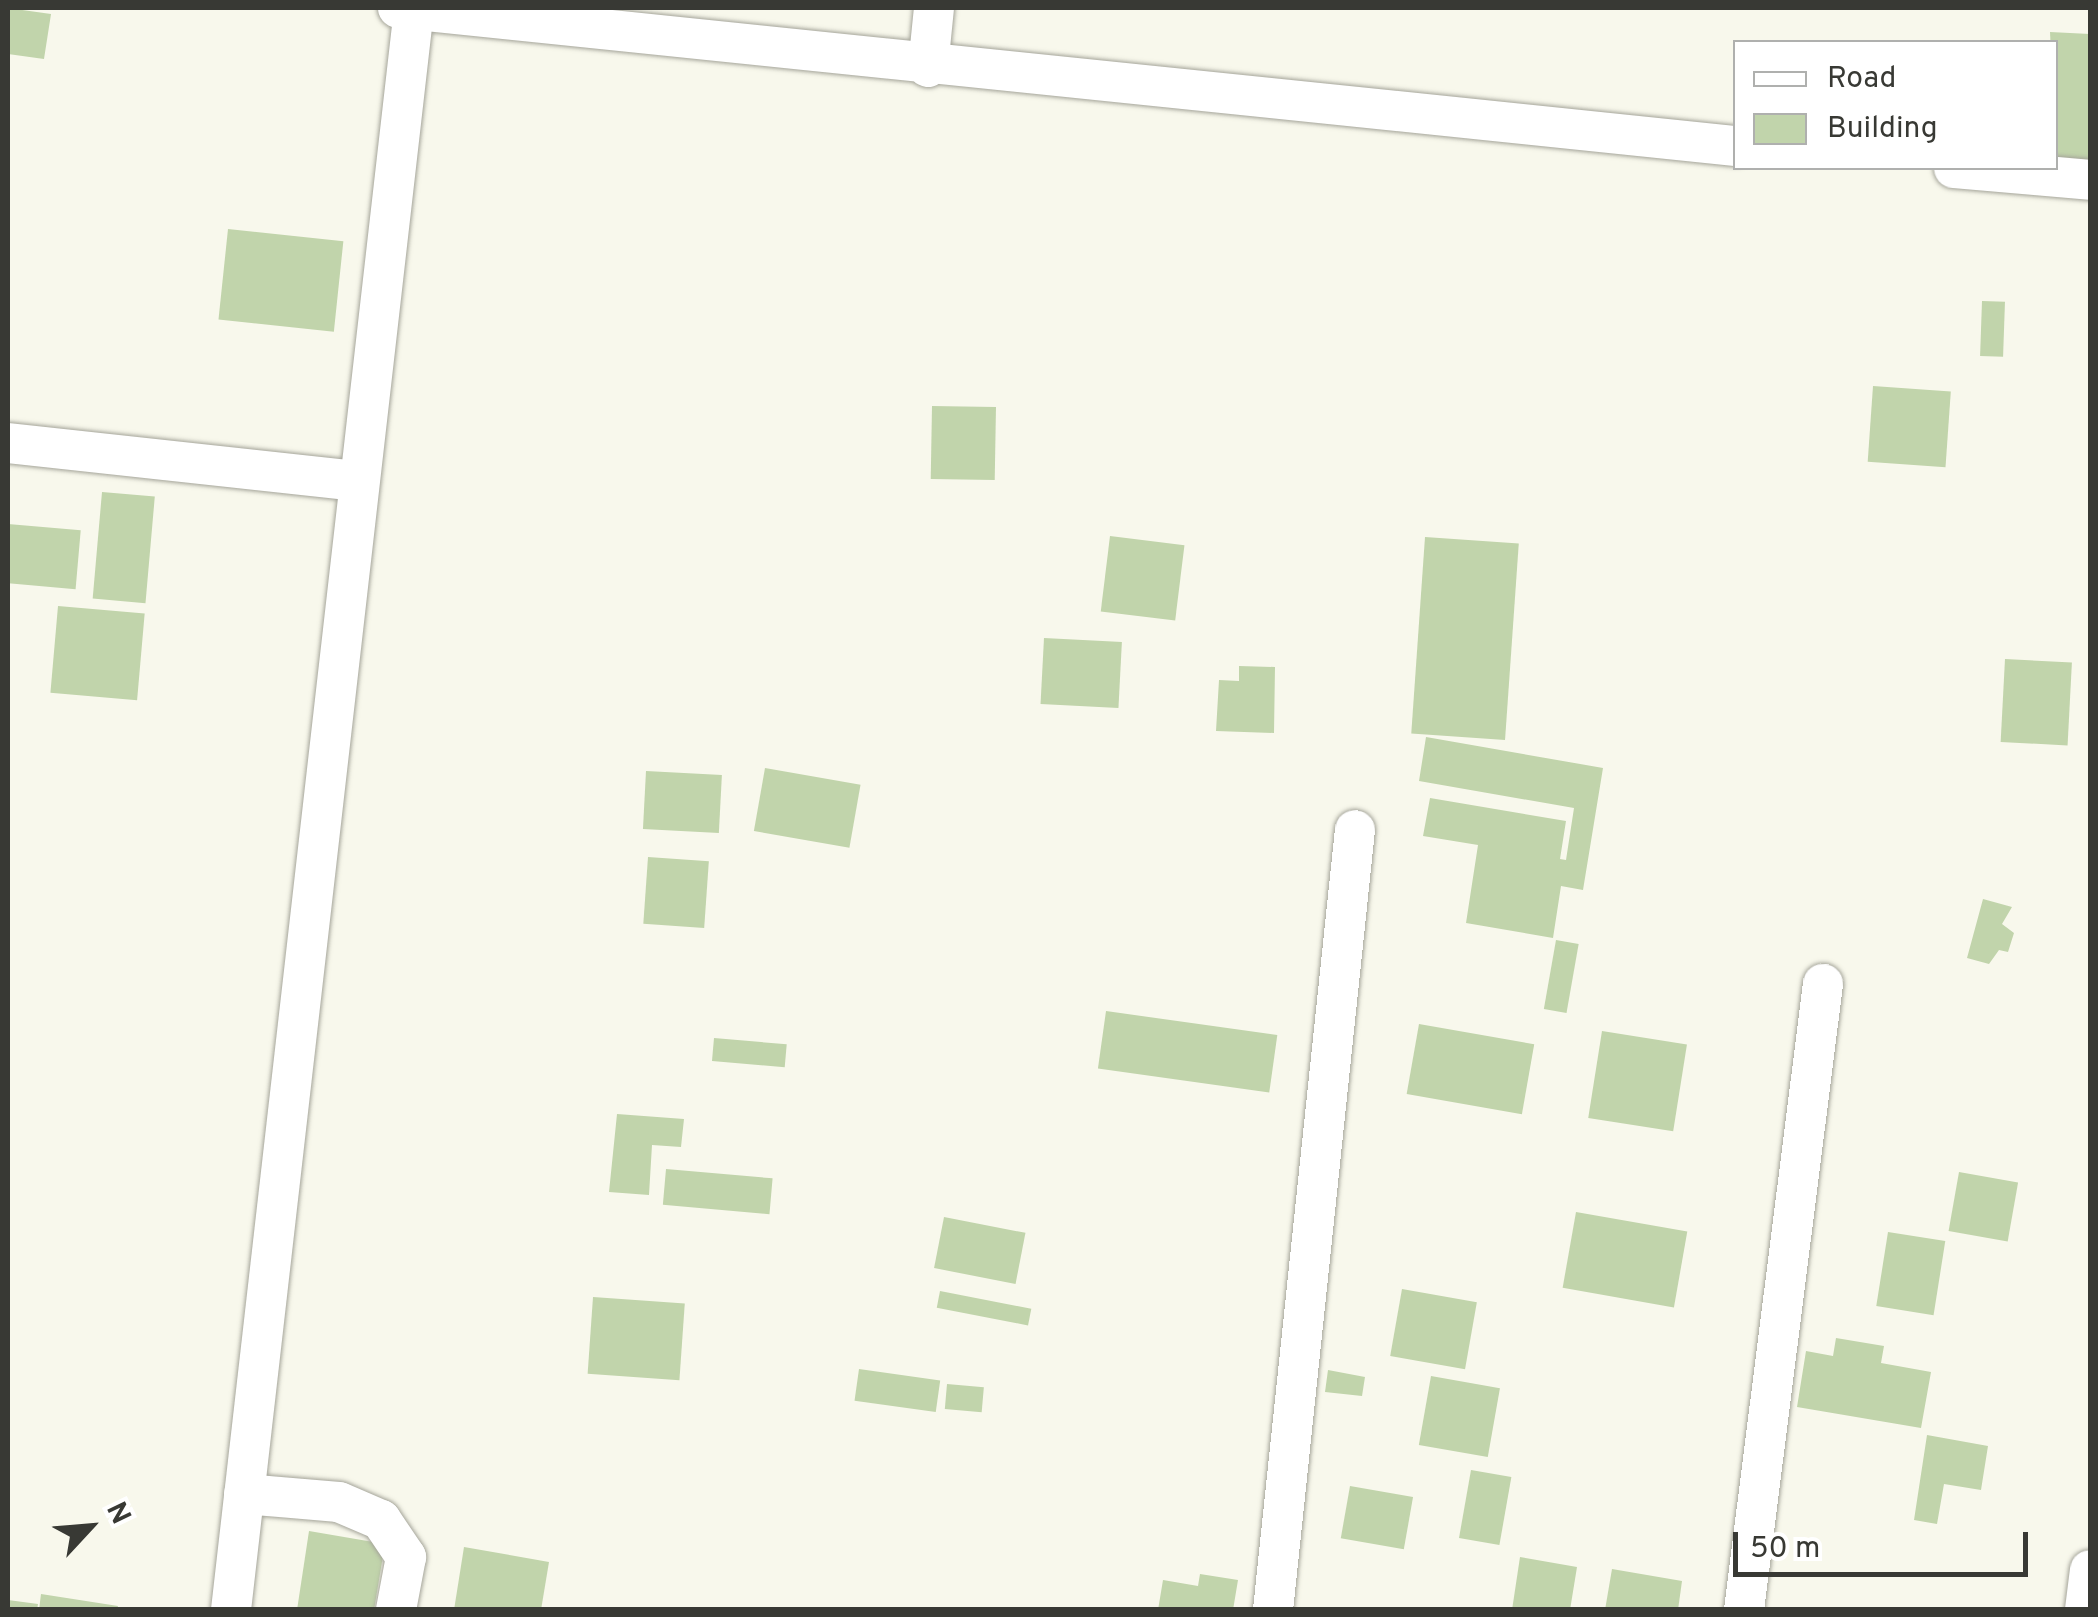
<!DOCTYPE html>
<html>
<head>
<meta charset="utf-8">
<style>
	body { margin:0 }
	#map { position:relative; width:2098px; height:1617px; overflow:hidden; background:#f8f8ec; font-family:Overpass,sans-serif }
	div>[style] { position:absolute }
	.building>* { inset:0; background:#c1d4ab; transform-origin:0 0 }
	.roads { filter:drop-shadow(0 0 2px #a5a59a) drop-shadow(0 0 2px #a5a59a) }
	.street>* { height:40px; margin:-20px; padding:0 20px; transform-origin:20px; border-radius:20px; background:#fff }
	span { translate:-50% -50%; white-space:nowrap; text-align:center; line-height:1.15; -webkit-text-stroke:10px #fff; paint-order:stroke }
	.frame { position:absolute; inset:0; border:10px solid #383934; pointer-events:none }
	.legend { position:absolute; left:1733px; top:40px; width:325px; height:130px; box-sizing:border-box; background:#fff; border:2px solid #afb0ae; margin:0; padding:12px 18px; list-style:none; font-size:30px; color:#383934 }
	.legend li { display:flex; align-items:center; gap:20px; height:50px }
	.legend b { width:50px; border:2px solid #afb0ae }
	.north { position:absolute; left:40px; top:1477px; width:100px; height:100px; -webkit-text-stroke:8px #fff; paint-order:stroke; rotate:64deg; font-size:28px; font-weight:700; line-height:40px; text-align:center; color:#383934 }
	.north::after { content:''; display:block; margin:auto; width:35px; height:45px; background:#383934; clip-path:polygon(50% 0,100% 100%,50% 72%,0 100%) }
	.scale { position:absolute; left:1733px; top:1532px; width:295px; height:45px; box-sizing:border-box; border:5px solid #383934; border-top:0; padding-left:12px; font-size:30px; line-height:35px; white-space:nowrap; color:#383934; -webkit-text-stroke:8px #fff; paint-order:stroke }
</style>
</head>
<body>
<div id="map">
	<div class="building">
		<div style="clip-path:polygon(8px 8px,51px 14px,44px 59px,8px 54px)"></div>
		<div style="clip-path:polygon(2050px 32px,2090px 34px,2088px 160px,2056px 158px)"></div>
		<div style="left:228px;top:229px;width:116px;height:91px;rotate:6deg"></div>
		<div style="left:1982px;top:301px;width:23px;height:55px;rotate:2deg"></div>
		<div style="left:1873px;top:386px;width:78px;height:76px;rotate:4deg"></div>
		<div style="left:932px;top:406px;width:64px;height:73px;rotate:1deg"></div>
		<div style="left:102px;top:492px;width:53px;height:107px;rotate:5deg"></div>
		<div style="left:8px;top:524px;width:73px;height:59px;rotate:5deg"></div>
		<div style="left:1110px;top:536px;width:75px;height:76px;rotate:7deg"></div>
		<div style="left:1425px;top:537px;width:94px;height:197px;rotate:4deg"></div>
		<div style="left:58px;top:606px;width:87px;height:87px;rotate:5deg"></div>
		<div style="left:1044px;top:638px;width:78px;height:66px;rotate:3deg"></div>
		<div style="left:2005px;top:659px;width:67px;height:83px;rotate:3deg"></div>
		<div style="clip-path:polygon(1239px 666px,1275px 667px,1274px 733px,1216px 731px,1219px 680px,1239px 681px)"></div>
		<div style="clip-path:polygon(1426px 737px,1603px 768px,1583px 890px,1561px 886px,1553px 938px,1466px 923px,1478px 845px,1423px 836px,1430px 798px,1566px 821px,1560px 859px,1566px 860px,1574px 808px,1419px 781px)"></div>
		<div style="left:765px;top:768px;width:97px;height:64px;rotate:10deg"></div>
		<div style="left:646px;top:771px;width:76px;height:58px;rotate:3deg"></div>
		<div style="left:648px;top:857px;width:61px;height:67px;rotate:4deg"></div>
		<div style="clip-path:polygon(1983px 899px,2012px 907px,2002px 924px,2014px 933px,2008px 952px,1999px 950px,1989px 964px,1967px 958px)"></div>
		<div style="left:1556px;top:940px;width:23px;height:70px;rotate:10deg"></div>
		<div style="left:1106px;top:1011px;width:173px;height:58px;rotate:8deg"></div>
		<div style="left:1419px;top:1024px;width:117px;height:71px;rotate:10deg"></div>
		<div style="left:1602px;top:1031px;width:86px;height:88px;rotate:9deg"></div>
		<div style="left:714px;top:1038px;width:73px;height:23px;rotate:5deg"></div>
		<div style="clip-path:polygon(617px 1114px,684px 1119px,681px 1147px,652px 1145px,649px 1195px,609px 1192px)"></div>
		<div style="left:666px;top:1169px;width:107px;height:36px;rotate:5deg"></div>
		<div style="left:1959px;top:1172px;width:60px;height:60px;rotate:10deg"></div>
		<div style="left:1576px;top:1212px;width:113px;height:77px;rotate:10deg"></div>
		<div style="left:944px;top:1217px;width:83px;height:52px;rotate:11deg"></div>
		<div style="left:1888px;top:1232px;width:58px;height:75px;rotate:9deg"></div>
		<div style="left:1402px;top:1289px;width:76px;height:68px;rotate:10deg"></div>
		<div style="left:940px;top:1291px;width:93px;height:17px;rotate:11deg"></div>
		<div style="left:593px;top:1297px;width:92px;height:77px;rotate:4deg"></div>
		<div style="clip-path:polygon(1836px 1338px,1884px 1346px,1881px 1363px,1931px 1372px,1921px 1428px,1797px 1407px,1806px 1351px,1833px 1356px)"></div>
		<div style="left:859px;top:1369px;width:82px;height:32px;rotate:8deg"></div>
		<div style="clip-path:polygon(1328px 1370px,1365px 1377px,1362px 1396px,1325px 1392px)"></div>
		<div style="left:1431px;top:1376px;width:70px;height:70px;rotate:10deg"></div>
		<div style="left:947px;top:1384px;width:37px;height:25px;rotate:5deg"></div>
		<div style="clip-path:polygon(1927px 1435px,1988px 1446px,1981px 1490px,1944px 1484px,1937px 1524px,1914px 1520px)"></div>
		<div style="left:1471px;top:1470px;width:41px;height:69px;rotate:10deg"></div>
		<div style="left:1350px;top:1486px;width:64px;height:53px;rotate:10deg"></div>
		<div style="clip-path:polygon(309px 1531px,385px 1544px,374px 1610px,297px 1610px)"></div>
		<div style="clip-path:polygon(464px 1547px,549px 1562px,541px 1610px,454px 1610px)"></div>
		<div style="clip-path:polygon(1520px 1557px,1577px 1567px,1570px 1610px,1512px 1610px)"></div>
		<div style="clip-path:polygon(1612px 1569px,1682px 1581px,1678px 1610px,1605px 1610px)"></div>
		<div style="clip-path:polygon(1200px 1574px,1238px 1580px,1233px 1610px,1158px 1610px,1163px 1580px,1198px 1586px)"></div>
		<div style="clip-path:polygon(41px 1594px,118px 1606px,117px 1610px,39px 1610px)"></div>
		<div style="clip-path:polygon(8px 1600px,38px 1604px,37px 1610px,8px 1610px)"></div>
	</div>
	<div class="roads">
		<div class="street">
			<div style="left:398px;top:8px;width:1345px;rotate:5.89deg"></div>
			<div style="left:928px;top:67px;width:59px;rotate:-84.2deg"></div>
			<div style="left:1954px;top:168px;width:137px;rotate:5deg"></div>
			<div style="left:8px;top:443px;width:353px;rotate:6.2deg"></div>
			<div style="left:244px;top:1494px;width:95px;rotate:4.8deg"></div>
			<div style="left:339px;top:1502px;width:46px;rotate:23.2deg"></div>
			<div style="left:381px;top:1520px;width:45px;rotate:56deg"></div>
			<div style="left:406px;top:1557px;width:54px;rotate:100.7deg"></div>
			<div style="left:231px;top:1610px;width:1611px;rotate:-83.48deg"></div>
			<div style="left:1273px;top:1610px;width:784px;rotate:-84deg"></div>
			<div style="left:1744px;top:1610px;width:631px;rotate:-82.81deg"></div>
			<div style="left:2085px;top:1610px;width:40px;rotate:-82.9deg"></div>
		</div>
	</div>
	<div class="frame"></div>
	<ul class="legend">
	<li><b style="height:12px;background:#fff"></b>Road</li>
	<li><b style="height:28px;background:#c1d4ab"></b>Building</li>
	</ul>
	<div class="north">N</div>
	<div class="scale">50 m</div>
</div>
</body>
</html>
